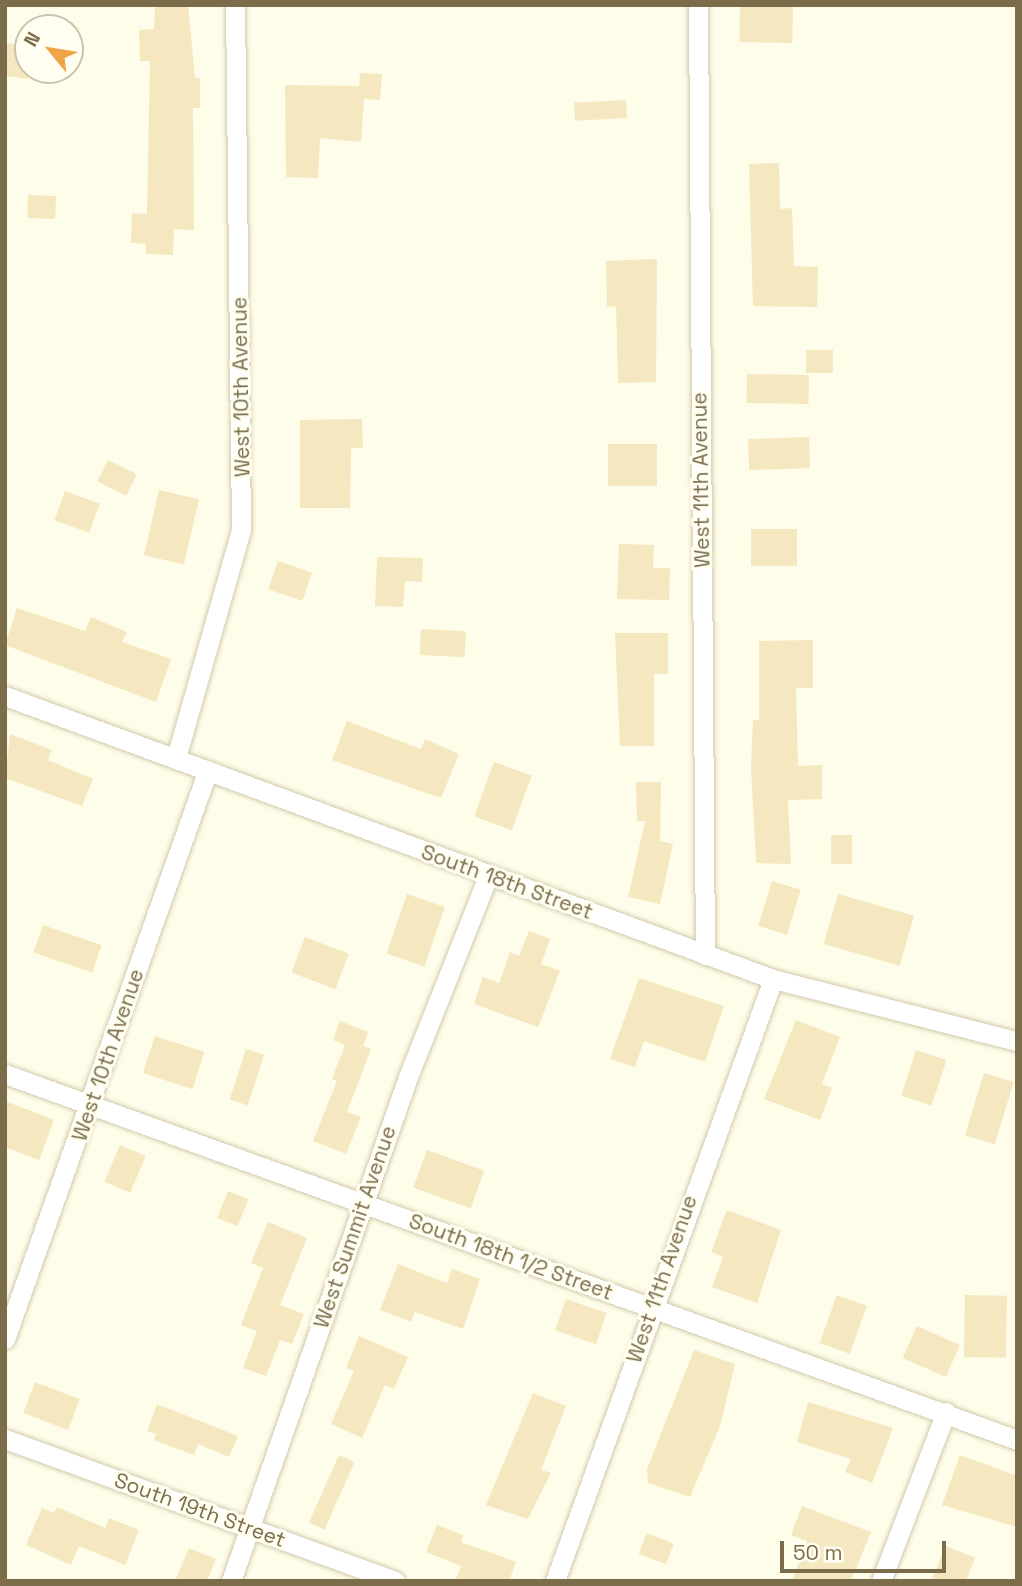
<!DOCTYPE html>
<html>
<head>
<meta charset="utf-8">
<style>
	body { margin:0 }
	#map { position:relative; width:1022px; height:1586px; overflow:hidden; background:#fefde9; font-family:"Space Grotesk",sans-serif }
	div>[style] { position:absolute }
	.building>* { inset:0; background:#f5e7bf; transform-origin:0 0 }
	.roads { filter:drop-shadow(0 0 2px #d2c9ad) drop-shadow(0 0 2px #d2c9ad) }
	.street>* { height:19px; margin:-9.5px; padding:0 9.5px; transform-origin:9.5px; border-radius:9.5px; background:#fff }
	span { translate:-50% -50%; white-space:nowrap; text-align:center; line-height:1.15; -webkit-text-stroke:6px #fffef1; paint-order:stroke }
	.street-label { font-size:21px; color:#7b6c4a }
	.frame { position:absolute; inset:0; border:7px solid #7b6c4a; pointer-events:none }
	.north { position:absolute; left:14px; top:14px; width:70px; height:70px; box-sizing:border-box; background:#fffef1; border:2px solid #cac4ae; border-radius:50%; rotate:300deg; font-size:19px; font-weight:700; line-height:28px; text-align:center; color:#7b6c4a }
	.north::after { content:''; display:block; margin:auto; width:24px; height:32px; background:#efa547; clip-path:polygon(50% 0,100% 100%,50% 72%,0 100%) }
	.scale { position:absolute; left:780px; top:1541px; width:166px; height:32px; box-sizing:border-box; border:4px solid #7b6c4a; border-top:0; padding-left:9px; font-size:21px; line-height:24px; white-space:nowrap; color:#7b6c4a; -webkit-text-stroke:5px #fffef1; paint-order:stroke }
</style>
</head>
<body>
<div id="map">
	<div class="building">
		<div style="clip-path:polygon(155px 5px,188px 5px,195px 78px,200px 78px,200px 108px,193px 108px,194px 230px,174px 229px,173px 255px,146px 254px,146px 244px,131px 243px,132px 213px,147px 214px,150px 61px,140px 61px,139px 30px,154px 29px)"></div>
		<div style="left:740px;top:5px;width:53px;height:37px;rotate:1deg"></div>
		<div style="clip-path:polygon(5px 43px,28px 46px,28px 79px,5px 76px)"></div>
		<div style="clip-path:polygon(360px 73px,382px 74px,380px 100px,364px 99px,361px 142px,320px 138px,318px 178px,286px 177px,285px 85px,359px 86px)"></div>
		<div style="left:626px;top:100px;width:18px;height:52px;rotate:87deg"></div>
		<div style="clip-path:polygon(779px 163px,780px 209px,792px 208px,794px 266px,818px 267px,817px 307px,753px 306px,749px 164px)"></div>
		<div style="left:28px;top:195px;width:28px;height:23px;rotate:2deg"></div>
		<div style="clip-path:polygon(657px 259px,656px 382px,618px 383px,616px 306px,607px 307px,606px 261px)"></div>
		<div style="left:833px;top:350px;width:23px;height:27px;rotate:90deg"></div>
		<div style="left:747px;top:374px;width:62px;height:29px;rotate:1deg"></div>
		<div style="clip-path:polygon(362px 419px,363px 448px,351px 448px,350px 508px,300px 508px,300px 420px)"></div>
		<div style="left:809px;top:437px;width:31px;height:61px;rotate:88deg"></div>
		<div style="left:608px;top:444px;width:49px;height:42px"></div>
		<div style="left:108px;top:460px;width:32px;height:24px;rotate:26deg"></div>
		<div style="left:159px;top:490px;width:41px;height:67px;rotate:13deg"></div>
		<div style="left:65px;top:491px;width:37px;height:31px;rotate:20deg"></div>
		<div style="left:751px;top:529px;width:46px;height:37px"></div>
		<div style="clip-path:polygon(619px 544px,654px 545px,653px 568px,670px 568px,669px 600px,617px 599px)"></div>
		<div style="clip-path:polygon(377px 557px,423px 558px,422px 582px,405px 581px,403px 607px,375px 606px)"></div>
		<div style="left:278px;top:561px;width:36px;height:30px;rotate:19deg"></div>
		<div style="clip-path:polygon(17px 608px,85px 631px,91px 617px,127px 632px,122px 642px,171px 659px,156px 702px,5px 645px)"></div>
		<div style="left:421px;top:629px;width:45px;height:26px;rotate:3deg"></div>
		<div style="clip-path:polygon(615px 633px,668px 633px,668px 674px,654px 674px,654px 746px,620px 746px)"></div>
		<div style="clip-path:polygon(813px 640px,813px 688px,796px 688px,798px 766px,822px 765px,822px 799px,788px 800px,791px 864px,756px 863px,751px 766px,753px 720px,759px 720px,759px 641px)"></div>
		<div style="clip-path:polygon(347px 721px,421px 749px,425px 739px,459px 754px,441px 798px,332px 760px)"></div>
		<div style="clip-path:polygon(10px 734px,52px 750px,48px 760px,93px 779px,82px 806px,5px 778px)"></div>
		<div style="left:494px;top:762px;width:40px;height:58px;rotate:20deg"></div>
		<div style="clip-path:polygon(636px 782px,661px 782px,660px 841px,673px 844px,660px 904px,628px 897px,645px 821px,637px 821px)"></div>
		<div style="left:831px;top:835px;width:21px;height:29px"></div>
		<div style="left:772px;top:881px;width:30px;height:47px;rotate:17deg"></div>
		<div style="left:407px;top:894px;width:40px;height:63px;rotate:19deg"></div>
		<div style="left:838px;top:894px;width:79px;height:52px;rotate:16deg"></div>
		<div style="left:43px;top:925px;width:62px;height:29px;rotate:19deg"></div>
		<div style="clip-path:polygon(529px 931px,550px 939px,541px 964px,560px 971px,538px 1027px,474px 1004px,483px 977px,499px 983px,510px 952px,519px 956px)"></div>
		<div style="left:305px;top:937px;width:47px;height:38px;rotate:21deg"></div>
		<div style="clip-path:polygon(639px 978px,724px 1006px,705px 1062px,644px 1041px,635px 1067px,610px 1059px)"></div>
		<div style="clip-path:polygon(796px 1020px,840px 1037px,822px 1084px,832px 1088px,820px 1120px,764px 1099px)"></div>
		<div style="clip-path:polygon(340px 1021px,368px 1032px,363px 1046px,371px 1049px,347px 1112px,361px 1117px,346px 1154px,313px 1141px,337px 1081px,332px 1079px,345px 1045px,333px 1040px)"></div>
		<div style="left:155px;top:1036px;width:52px;height:39px;rotate:18deg"></div>
		<div style="left:246px;top:1049px;width:19px;height:53px;rotate:18deg"></div>
		<div style="left:916px;top:1050px;width:32px;height:48px;rotate:18deg"></div>
		<div style="left:984px;top:1073px;width:31px;height:65px;rotate:17deg"></div>
		<div style="clip-path:polygon(5px 1101px,54px 1120px,39px 1160px,5px 1147px)"></div>
		<div style="left:120px;top:1145px;width:28px;height:40px;rotate:23deg"></div>
		<div style="left:427px;top:1150px;width:61px;height:40px;rotate:20deg"></div>
		<div style="left:228px;top:1191px;width:22px;height:29px;rotate:22deg"></div>
		<div style="clip-path:polygon(727px 1210px,781px 1230px,757px 1303px,712px 1287px,723px 1257px,711px 1252px)"></div>
		<div style="clip-path:polygon(268px 1222px,307px 1238px,280px 1305px,304px 1314px,292px 1344px,280px 1340px,266px 1376px,243px 1368px,257px 1331px,241px 1325px,263px 1268px,251px 1263px)"></div>
		<div style="clip-path:polygon(398px 1264px,447px 1283px,452px 1269px,480px 1279px,463px 1329px,415px 1312px,411px 1322px,380px 1310px)"></div>
		<div style="left:837px;top:1295px;width:32px;height:51px;rotate:20deg"></div>
		<div style="left:965px;top:1295px;width:42px;height:62px;rotate:1deg"></div>
		<div style="left:566px;top:1299px;width:43px;height:33px;rotate:19deg"></div>
		<div style="left:917px;top:1326px;width:47px;height:35px;rotate:24deg"></div>
		<div style="clip-path:polygon(359px 1336px,408px 1357px,394px 1389px,385px 1385px,362px 1438px,331px 1424px,354px 1371px,346px 1368px)"></div>
		<div style="clip-path:polygon(694px 1350px,735px 1364px,720px 1426px,690px 1497px,648px 1483px,647px 1469px)"></div>
		<div style="left:35px;top:1382px;width:48px;height:33px;rotate:21deg"></div>
		<div style="clip-path:polygon(533px 1393px,566px 1406px,541px 1470px,551px 1473px,528px 1519px,486px 1505px)"></div>
		<div style="clip-path:polygon(808px 1402px,893px 1428px,872px 1483px,845px 1472px,851px 1459px,797px 1442px)"></div>
		<div style="clip-path:polygon(157px 1404px,238px 1436px,229px 1457px,198px 1444px,194px 1455px,154px 1440px,156px 1434px,147px 1431px)"></div>
		<div style="left:339px;top:1455px;width:17px;height:74px;rotate:24deg"></div>
		<div style="clip-path:polygon(960px 1455px,1017px 1476px,1017px 1527px,942px 1505px)"></div>
		<div style="clip-path:polygon(802px 1506px,871px 1532px,851px 1581px,792px 1581px,807px 1541px,791px 1535px)"></div>
		<div style="clip-path:polygon(57px 1507px,105px 1528px,109px 1518px,139px 1530px,125px 1565px,79px 1546px,71px 1565px,26px 1545px,42px 1508px,54px 1513px)"></div>
		<div style="clip-path:polygon(437px 1525px,463px 1535px,461px 1542px,516px 1562px,509px 1581px,455px 1581px,461px 1566px,426px 1552px)"></div>
		<div style="left:647px;top:1533px;width:29px;height:22px;rotate:22deg"></div>
		<div style="clip-path:polygon(946px 1546px,975px 1558px,966px 1581px,931px 1581px)"></div>
		<div style="clip-path:polygon(189px 1548px,216px 1559px,207px 1581px,175px 1581px)"></div>
	</div>
	<div class="roads">
		<div class="street">
			<div style="left:698px;top:5px;width:950px;rotate:89.58deg"></div>
			<div style="left:5px;top:696px;width:818px;rotate:20.23deg"></div>
			<div style="left:773px;top:979px;width:252px;rotate:14.3deg"></div>
			<div style="left:176px;top:758px;width:237px;rotate:-74.1deg"></div>
			<div style="left:241px;top:530px;width:525px;rotate:-90.65deg"></div>
			<div style="left:5px;top:1074px;width:1076px;rotate:19.88deg"></div>
			<div style="left:5px;top:1339px;width:604px;rotate:-70.37deg"></div>
			<div style="left:5px;top:1439px;width:415px;rotate:20deg"></div>
			<div style="left:231px;top:1581px;width:534px;rotate:-70.65deg"></div>
			<div style="left:408px;top:1077px;width:216px;rotate:-68.3deg"></div>
			<div style="left:555px;top:1581px;width:640px;rotate:-70.09deg"></div>
			<div style="left:881px;top:1581px;width:181px;rotate:-69deg"></div>
		</div>
	</div>
	<div class="street-label">
		<span style="left:241px;top:387px;rotate:-91deg">West 10th Avenue</span>
		<span style="left:701px;top:480px;rotate:-91deg">West 11th Avenue</span>
		<span style="left:507px;top:882px;rotate:20deg">South 18th Street</span>
		<span style="left:108px;top:1055px;rotate:-71deg">West 10th Avenue</span>
		<span style="left:355px;top:1227px;rotate:-71deg">West Summit Avenue</span>
		<span style="left:511px;top:1257px;rotate:20deg">South 18th 1/2 Street</span>
		<span style="left:662px;top:1279px;rotate:-71deg">West 11th Avenue</span>
		<span style="left:200px;top:1510px;rotate:20deg">South 19th Street</span>
	</div>
	<div class="frame"></div>
	<div class="north">N</div>
	<div class="scale">50 m</div>
</div>
</body>
</html>
